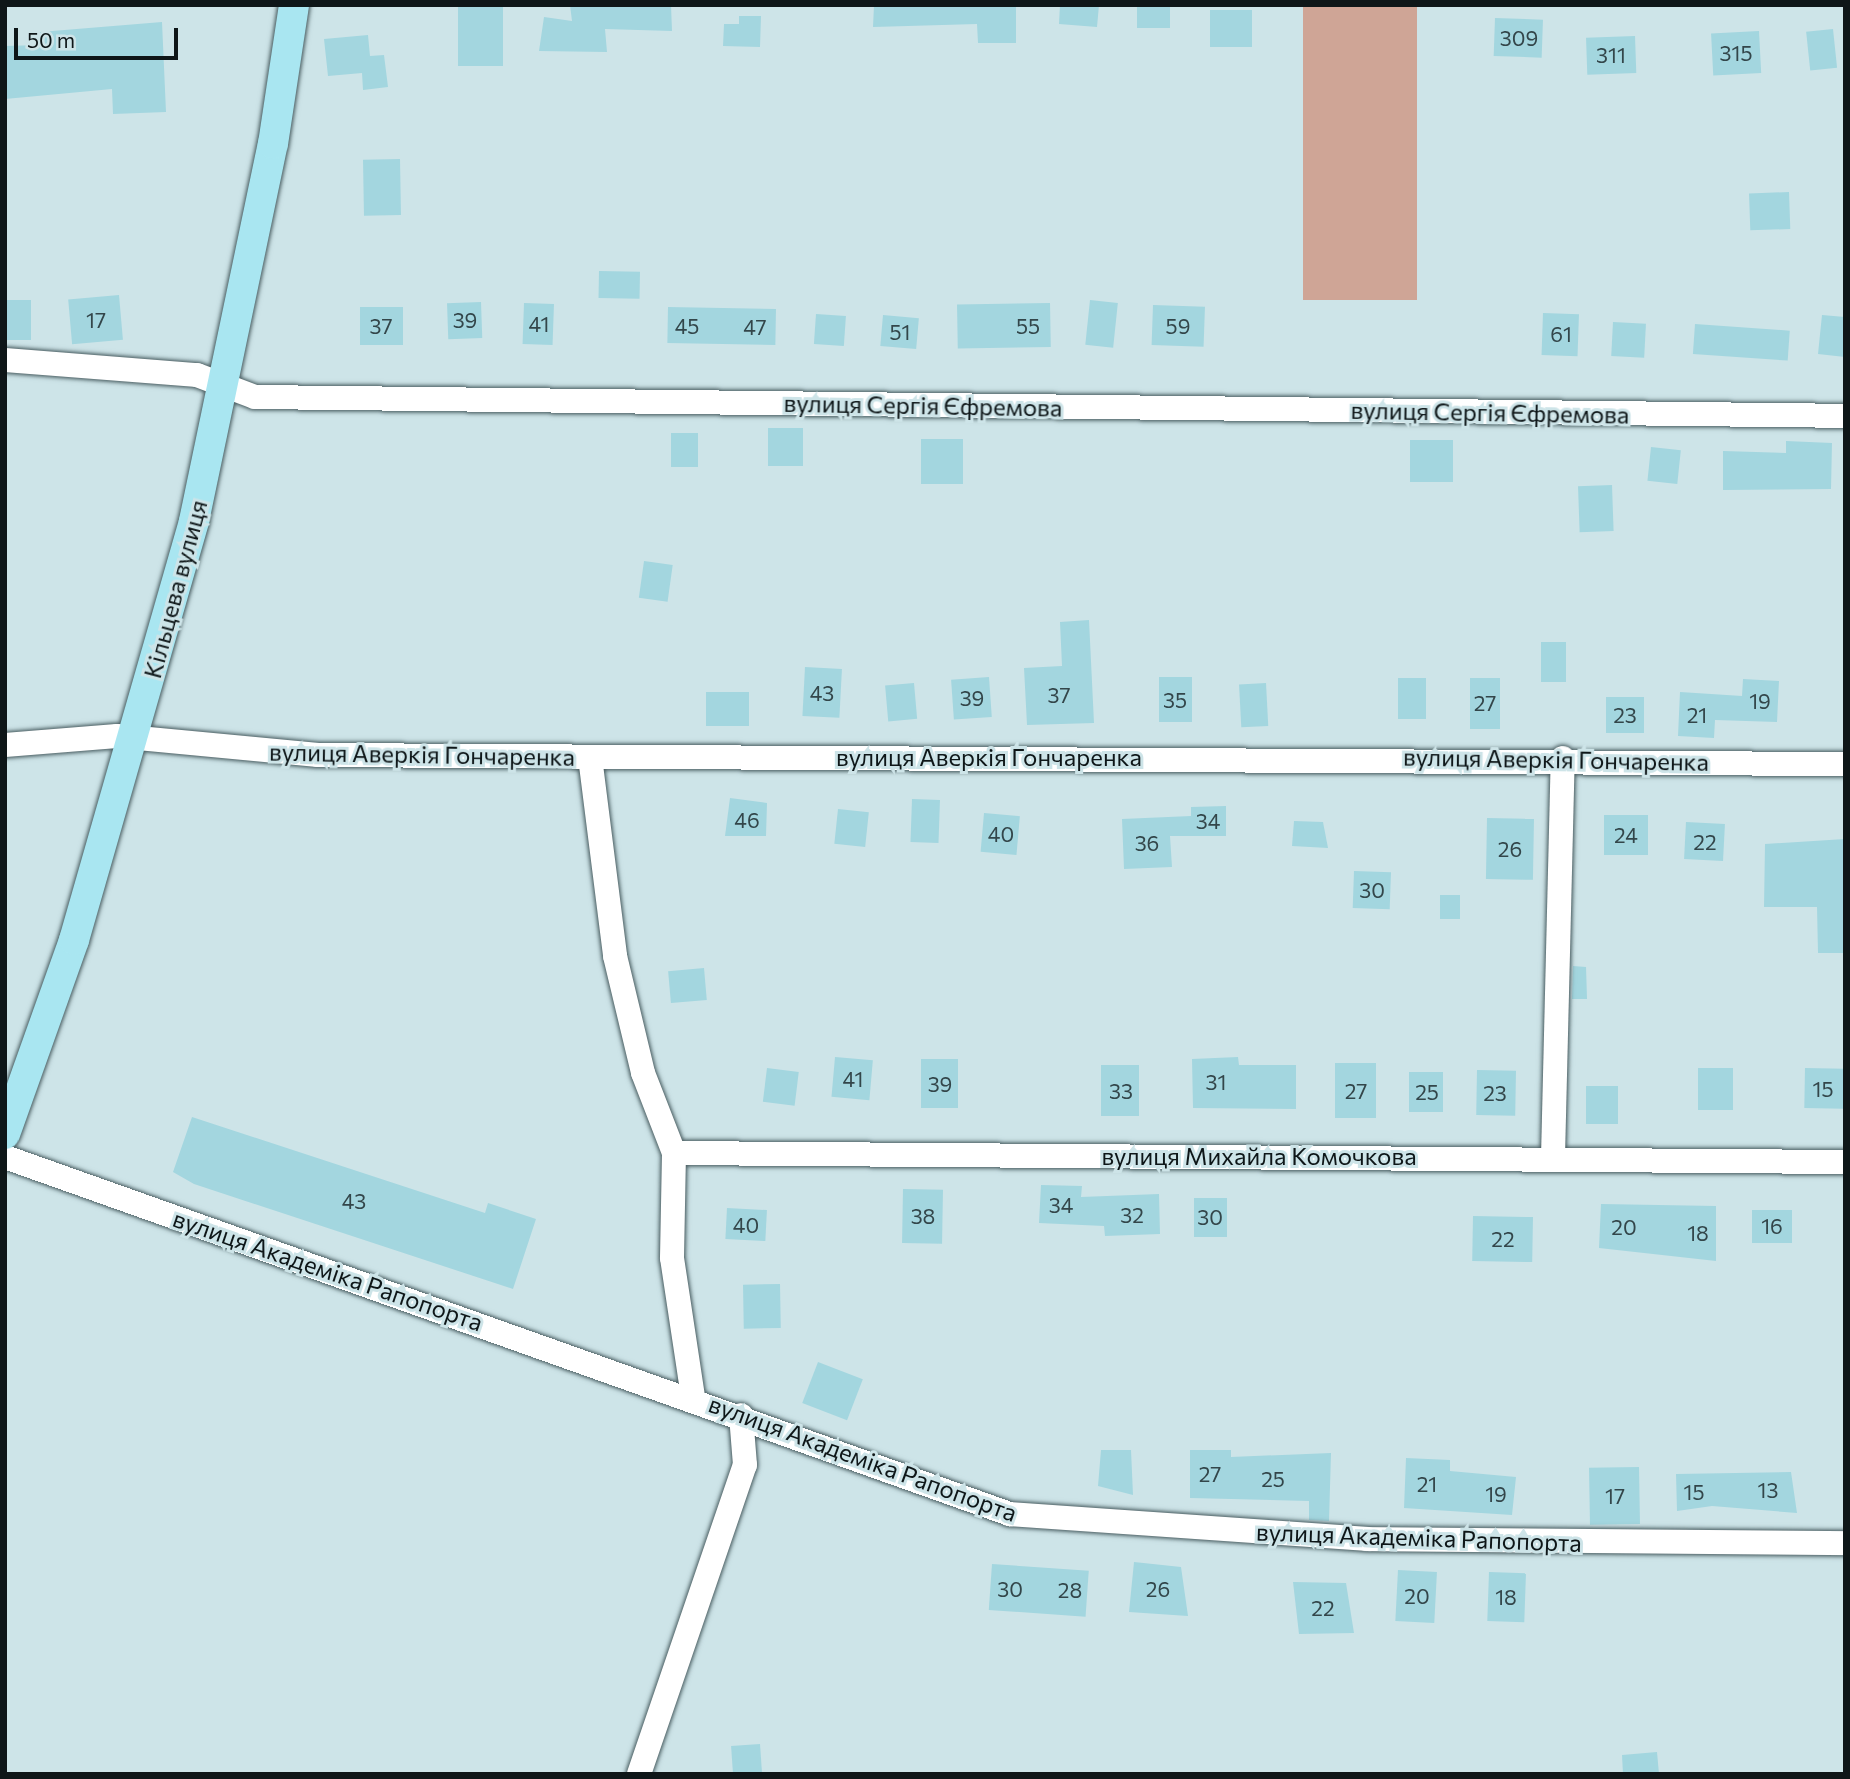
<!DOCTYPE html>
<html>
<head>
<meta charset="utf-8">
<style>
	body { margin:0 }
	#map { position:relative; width:1850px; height:1779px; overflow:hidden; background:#cde4e8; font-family:Commissioner,sans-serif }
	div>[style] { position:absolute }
	.green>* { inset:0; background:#cfa596; transform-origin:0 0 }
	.building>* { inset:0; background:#a3d6df; transform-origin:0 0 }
	.roads { filter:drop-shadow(0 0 2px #495d61) drop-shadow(0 0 2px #495d61) }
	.minor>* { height:24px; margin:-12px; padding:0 12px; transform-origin:12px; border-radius:12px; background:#fff }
	.major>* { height:30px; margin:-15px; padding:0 15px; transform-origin:15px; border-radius:15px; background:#a9e6f1 }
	span { translate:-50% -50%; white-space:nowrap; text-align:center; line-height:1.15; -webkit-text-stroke:6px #cde4e8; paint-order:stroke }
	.number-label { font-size:21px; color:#33464a }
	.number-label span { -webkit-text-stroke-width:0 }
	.street-label { font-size:24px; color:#0e1618 }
	.frame { position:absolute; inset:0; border:7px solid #0e1618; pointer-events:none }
	.scale { position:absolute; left:14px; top:28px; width:164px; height:32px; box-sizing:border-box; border:4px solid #0e1618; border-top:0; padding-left:9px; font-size:21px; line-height:24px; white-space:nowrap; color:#0e1618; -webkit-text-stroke:5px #cde4e8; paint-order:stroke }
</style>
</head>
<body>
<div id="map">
	<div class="green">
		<div style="left:1303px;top:5px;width:114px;height:295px"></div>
	</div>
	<div class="building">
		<div style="left:458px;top:5px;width:45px;height:61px"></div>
		<div style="clip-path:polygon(570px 5px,671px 5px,672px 31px,605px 29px,607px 52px,539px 51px,544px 17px,572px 21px)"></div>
		<div style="clip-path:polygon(874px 5px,1016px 5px,1016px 43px,978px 43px,977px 24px,873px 27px)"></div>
		<div style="clip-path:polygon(1060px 5px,1099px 5px,1097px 27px,1059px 24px)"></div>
		<div style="left:1137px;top:5px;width:33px;height:23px"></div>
		<div style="left:1210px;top:10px;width:42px;height:37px"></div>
		<div style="clip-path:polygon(739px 16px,761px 16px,760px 47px,723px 46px,724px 24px,739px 24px)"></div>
		<div style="left:1495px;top:18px;width:48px;height:38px;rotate:2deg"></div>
		<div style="clip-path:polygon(162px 22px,166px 112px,113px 114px,112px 89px,5px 99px,5px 46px,41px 45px,40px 32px)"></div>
		<div style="left:1833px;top:29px;width:39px;height:27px;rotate:84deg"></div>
		<div style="left:1759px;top:31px;width:42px;height:48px;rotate:87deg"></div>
		<div style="clip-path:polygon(368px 35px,370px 56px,384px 55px,388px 87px,363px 90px,362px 73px,328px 76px,324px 39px)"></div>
		<div style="left:1635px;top:36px;width:37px;height:49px;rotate:88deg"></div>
		<div style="left:400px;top:159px;width:56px;height:37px;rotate:89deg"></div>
		<div style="left:1789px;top:192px;width:37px;height:40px;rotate:88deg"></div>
		<div style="left:599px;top:271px;width:41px;height:27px;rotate:1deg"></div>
		<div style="left:119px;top:295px;width:45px;height:51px;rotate:85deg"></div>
		<div style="left:5px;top:300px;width:26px;height:40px"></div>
		<div style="left:1090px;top:300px;width:28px;height:45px;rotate:6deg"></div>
		<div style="left:481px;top:302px;width:36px;height:34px;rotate:88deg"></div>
		<div style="left:524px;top:303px;width:30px;height:41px;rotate:2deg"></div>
		<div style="left:1050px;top:303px;width:44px;height:93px;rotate:89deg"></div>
		<div style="left:1153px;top:305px;width:52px;height:40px;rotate:2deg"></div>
		<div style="left:360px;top:307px;width:43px;height:38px"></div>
		<div style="left:668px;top:307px;width:108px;height:36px;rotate:1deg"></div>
		<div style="left:1543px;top:313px;width:36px;height:42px;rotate:2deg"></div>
		<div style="left:816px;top:314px;width:30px;height:30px;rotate:4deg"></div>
		<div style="left:883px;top:315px;width:36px;height:31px;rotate:5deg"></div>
		<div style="clip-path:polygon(1822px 315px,1845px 317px,1845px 357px,1818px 354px)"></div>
		<div style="left:1613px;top:322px;width:33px;height:34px;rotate:3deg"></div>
		<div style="left:1695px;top:324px;width:95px;height:30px;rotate:4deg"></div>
		<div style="left:803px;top:428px;width:38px;height:35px;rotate:90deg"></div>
		<div style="left:671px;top:433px;width:27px;height:34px"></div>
		<div style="left:921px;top:439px;width:42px;height:45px"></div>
		<div style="left:1410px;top:440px;width:43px;height:42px"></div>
		<div style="clip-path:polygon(1786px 441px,1832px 443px,1831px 489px,1723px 490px,1723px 451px,1786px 453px)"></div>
		<div style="left:1651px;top:447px;width:30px;height:34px;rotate:6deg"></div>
		<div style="left:1612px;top:485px;width:46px;height:34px;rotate:88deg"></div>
		<div style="left:644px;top:561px;width:29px;height:37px;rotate:8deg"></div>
		<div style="clip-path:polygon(1089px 620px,1094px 723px,1027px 725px,1024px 668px,1062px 666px,1060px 622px)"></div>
		<div style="left:1541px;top:642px;width:25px;height:40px"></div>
		<div style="left:805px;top:667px;width:37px;height:49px;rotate:3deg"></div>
		<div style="left:989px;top:677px;width:40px;height:38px;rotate:86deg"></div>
		<div style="left:1159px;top:677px;width:33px;height:45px"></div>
		<div style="left:1398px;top:678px;width:28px;height:41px"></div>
		<div style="left:1470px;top:678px;width:30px;height:51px"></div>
		<div style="clip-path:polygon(1743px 679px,1779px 681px,1777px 722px,1715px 720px,1714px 738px,1678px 736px,1680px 692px,1742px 696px)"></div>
		<div style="left:914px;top:683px;width:36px;height:29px;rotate:85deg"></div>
		<div style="left:1266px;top:683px;width:43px;height:27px;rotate:87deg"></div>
		<div style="left:749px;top:692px;width:34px;height:43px;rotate:90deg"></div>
		<div style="left:1606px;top:697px;width:38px;height:36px"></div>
		<div style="clip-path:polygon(730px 798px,767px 803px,766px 836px,725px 836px)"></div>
		<div style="left:912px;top:799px;width:28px;height:43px;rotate:2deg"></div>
		<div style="clip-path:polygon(1226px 806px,1226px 836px,1170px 836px,1172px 867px,1124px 869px,1122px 819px,1191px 816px,1191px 807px)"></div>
		<div style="left:838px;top:809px;width:31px;height:35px;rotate:6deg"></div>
		<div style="left:984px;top:813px;width:36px;height:39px;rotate:5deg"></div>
		<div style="left:1604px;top:815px;width:44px;height:40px"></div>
		<div style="left:1487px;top:818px;width:47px;height:61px;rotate:1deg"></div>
		<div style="clip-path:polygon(1294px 821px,1323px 822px,1328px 848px,1292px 846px)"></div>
		<div style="left:1686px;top:822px;width:39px;height:37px;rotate:3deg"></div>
		<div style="clip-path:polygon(1845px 839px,1845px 953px,1818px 953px,1817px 907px,1764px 907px,1765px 844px)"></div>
		<div style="left:1354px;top:871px;width:37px;height:37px;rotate:2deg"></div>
		<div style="left:1440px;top:895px;width:20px;height:24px"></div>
		<div style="clip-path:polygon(1573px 966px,1586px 967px,1587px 999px,1572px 999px)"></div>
		<div style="left:704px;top:968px;width:32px;height:36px;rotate:85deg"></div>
		<div style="left:835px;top:1057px;width:38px;height:40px;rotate:5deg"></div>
		<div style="clip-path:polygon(1238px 1057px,1239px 1065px,1296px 1065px,1296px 1109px,1193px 1108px,1192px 1059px)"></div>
		<div style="left:958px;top:1059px;width:49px;height:37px;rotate:90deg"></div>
		<div style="left:1335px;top:1063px;width:41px;height:55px"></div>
		<div style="left:1101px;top:1065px;width:38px;height:51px"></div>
		<div style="left:767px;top:1068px;width:32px;height:34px;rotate:7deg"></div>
		<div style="left:1698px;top:1068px;width:35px;height:42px"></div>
		<div style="left:1805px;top:1068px;width:39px;height:40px;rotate:1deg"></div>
		<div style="left:1477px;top:1070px;width:39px;height:45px;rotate:1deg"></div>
		<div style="left:1409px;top:1072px;width:34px;height:40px"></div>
		<div style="left:1586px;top:1086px;width:32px;height:38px"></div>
		<div style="clip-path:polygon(192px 1117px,485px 1213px,488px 1203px,536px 1219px,513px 1289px,194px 1184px,173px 1172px)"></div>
		<div style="clip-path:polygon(1041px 1185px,1082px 1186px,1081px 1197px,1159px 1194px,1160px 1234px,1105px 1236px,1104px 1226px,1039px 1223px)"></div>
		<div style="left:903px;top:1189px;width:40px;height:54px;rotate:1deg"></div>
		<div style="left:1194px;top:1198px;width:33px;height:39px"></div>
		<div style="clip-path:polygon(1601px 1204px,1716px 1206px,1716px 1261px,1599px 1248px)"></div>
		<div style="left:727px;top:1208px;width:40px;height:31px;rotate:3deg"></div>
		<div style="left:1752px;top:1210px;width:40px;height:33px"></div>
		<div style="left:1473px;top:1216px;width:60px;height:45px;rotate:1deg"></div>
		<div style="left:780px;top:1284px;width:44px;height:37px;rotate:89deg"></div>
		<div style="left:818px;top:1362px;width:48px;height:44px;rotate:21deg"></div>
		<div style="clip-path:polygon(1101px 1450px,1131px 1450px,1133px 1495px,1098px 1486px)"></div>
		<div style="clip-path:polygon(1190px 1450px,1231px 1450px,1231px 1457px,1331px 1453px,1329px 1521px,1309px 1520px,1309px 1501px,1190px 1498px)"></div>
		<div style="clip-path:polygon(1406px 1458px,1450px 1460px,1450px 1471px,1516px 1477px,1512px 1515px,1404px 1508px)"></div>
		<div style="left:1639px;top:1467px;width:57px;height:50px;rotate:89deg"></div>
		<div style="clip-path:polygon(1791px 1472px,1797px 1513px,1712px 1506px,1677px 1511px,1676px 1474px)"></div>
		<div style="clip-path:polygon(1134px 1562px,1181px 1567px,1188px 1616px,1129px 1612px)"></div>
		<div style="left:992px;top:1564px;width:97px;height:46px;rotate:4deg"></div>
		<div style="left:1398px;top:1570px;width:39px;height:51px;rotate:3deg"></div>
		<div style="left:1489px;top:1572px;width:37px;height:49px;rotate:2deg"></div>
		<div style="clip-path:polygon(1293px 1582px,1346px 1583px,1354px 1633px,1299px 1634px)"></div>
		<div style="left:760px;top:1744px;width:30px;height:29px;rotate:86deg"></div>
		<div style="clip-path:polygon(1657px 1752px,1659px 1774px,1623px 1774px,1622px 1755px)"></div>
	</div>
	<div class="roads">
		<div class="minor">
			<div style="left:5px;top:360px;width:193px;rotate:4.5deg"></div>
			<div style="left:197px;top:375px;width:62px;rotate:20.8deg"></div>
			<div style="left:255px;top:397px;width:1590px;rotate:0.68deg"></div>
			<div style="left:5px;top:745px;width:112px;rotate:-4.6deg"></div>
			<div style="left:117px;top:736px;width:202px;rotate:5.4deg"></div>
			<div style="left:318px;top:755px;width:1527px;rotate:0.34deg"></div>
			<div style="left:590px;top:757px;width:201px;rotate:82.8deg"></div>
			<div style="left:615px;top:956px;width:120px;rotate:76.5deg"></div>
			<div style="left:643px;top:1073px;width:86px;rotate:68.8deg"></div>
			<div style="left:674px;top:1153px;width:105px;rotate:91.1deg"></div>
			<div style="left:672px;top:1258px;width:141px;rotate:81.4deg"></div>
			<div style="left:674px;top:1153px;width:1171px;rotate:0.44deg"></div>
			<div style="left:5px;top:1157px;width:1067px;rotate:19.56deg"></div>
			<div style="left:1010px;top:1514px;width:358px;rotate:4deg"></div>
			<div style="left:1367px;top:1539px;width:478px;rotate:0.5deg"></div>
			<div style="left:1553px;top:1157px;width:399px;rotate:-88.6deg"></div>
			<div style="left:639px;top:1774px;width:327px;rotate:-71.1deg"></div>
			<div style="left:745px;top:1465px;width:50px;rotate:-94.6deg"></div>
		</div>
		<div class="major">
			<div style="left:5px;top:1134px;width:206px;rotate:-70.4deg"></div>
			<div style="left:74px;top:940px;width:436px;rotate:-74deg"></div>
			<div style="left:194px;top:521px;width:385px;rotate:-78.2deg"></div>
			<div style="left:273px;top:144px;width:141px;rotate:-81.4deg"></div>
		</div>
	</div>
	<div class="number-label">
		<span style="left:1519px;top:38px">309</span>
		<span style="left:1736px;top:53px">315</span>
		<span style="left:1611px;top:55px">311</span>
		<span style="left:96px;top:320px">17</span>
		<span style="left:465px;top:320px">39</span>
		<span style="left:539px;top:324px">41</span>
		<span style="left:381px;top:326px">37</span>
		<span style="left:687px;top:326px">45</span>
		<span style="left:1028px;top:326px">55</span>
		<span style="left:1178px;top:326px">59</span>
		<span style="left:755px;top:327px">47</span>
		<span style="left:900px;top:332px">51</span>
		<span style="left:1561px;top:334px">61</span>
		<span style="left:822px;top:693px">43</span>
		<span style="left:1059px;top:695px">37</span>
		<span style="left:972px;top:698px">39</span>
		<span style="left:1175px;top:700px">35</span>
		<span style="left:1760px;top:701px">19</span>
		<span style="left:1485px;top:703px">27</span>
		<span style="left:1625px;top:715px">23</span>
		<span style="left:1697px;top:715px">21</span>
		<span style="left:747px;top:820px">46</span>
		<span style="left:1208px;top:821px">34</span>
		<span style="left:1001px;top:834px">40</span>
		<span style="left:1626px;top:835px">24</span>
		<span style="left:1705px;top:842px">22</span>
		<span style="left:1147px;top:843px">36</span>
		<span style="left:1510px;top:849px">26</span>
		<span style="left:1372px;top:890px">30</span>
		<span style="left:853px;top:1079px">41</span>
		<span style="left:1216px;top:1082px">31</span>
		<span style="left:940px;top:1084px">39</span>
		<span style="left:1823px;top:1089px">15</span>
		<span style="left:1121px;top:1091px">33</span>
		<span style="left:1356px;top:1091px">27</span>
		<span style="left:1427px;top:1092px">25</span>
		<span style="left:1495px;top:1093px">23</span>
		<span style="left:354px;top:1201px">43</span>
		<span style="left:1061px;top:1205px">34</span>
		<span style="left:1132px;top:1215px">32</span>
		<span style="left:923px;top:1216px">38</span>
		<span style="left:1210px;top:1217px">30</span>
		<span style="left:746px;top:1225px">40</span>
		<span style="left:1772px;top:1226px">16</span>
		<span style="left:1624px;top:1227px">20</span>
		<span style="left:1698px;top:1233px">18</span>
		<span style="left:1503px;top:1239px">22</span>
		<span style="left:1210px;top:1474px">27</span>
		<span style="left:1273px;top:1479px">25</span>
		<span style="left:1427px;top:1484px">21</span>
		<span style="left:1768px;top:1490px">13</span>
		<span style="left:1694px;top:1492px">15</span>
		<span style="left:1496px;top:1494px">19</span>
		<span style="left:1615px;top:1496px">17</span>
		<span style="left:1010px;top:1589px">30</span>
		<span style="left:1158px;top:1589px">26</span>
		<span style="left:1070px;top:1590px">28</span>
		<span style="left:1417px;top:1596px">20</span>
		<span style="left:1506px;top:1597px">18</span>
		<span style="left:1323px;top:1608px">22</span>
	</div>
	<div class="street-label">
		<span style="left:923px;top:405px;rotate:1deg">вулиця Сергія Єфремова</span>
		<span style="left:1490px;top:412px;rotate:1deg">вулиця Сергія Єфремова</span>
		<span style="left:175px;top:589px;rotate:-75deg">Кільцева вулиця</span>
		<span style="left:422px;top:754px;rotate:1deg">вулиця Аверкія Гончаренка</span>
		<span style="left:989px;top:757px">вулиця Аверкія Гончаренка</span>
		<span style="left:1556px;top:759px;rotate:1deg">вулиця Аверкія Гончаренка</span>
		<span style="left:1259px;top:1156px">вулиця Михайла Комочкова</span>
		<span style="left:328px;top:1270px;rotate:19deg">вулиця Академіка Рапопорта</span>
		<span style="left:863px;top:1458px;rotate:20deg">вулиця Академіка Рапопорта</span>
		<span style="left:1419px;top:1537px;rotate:2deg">вулиця Академіка Рапопорта</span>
	</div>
	<div class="frame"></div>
	<div class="scale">50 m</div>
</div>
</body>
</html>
